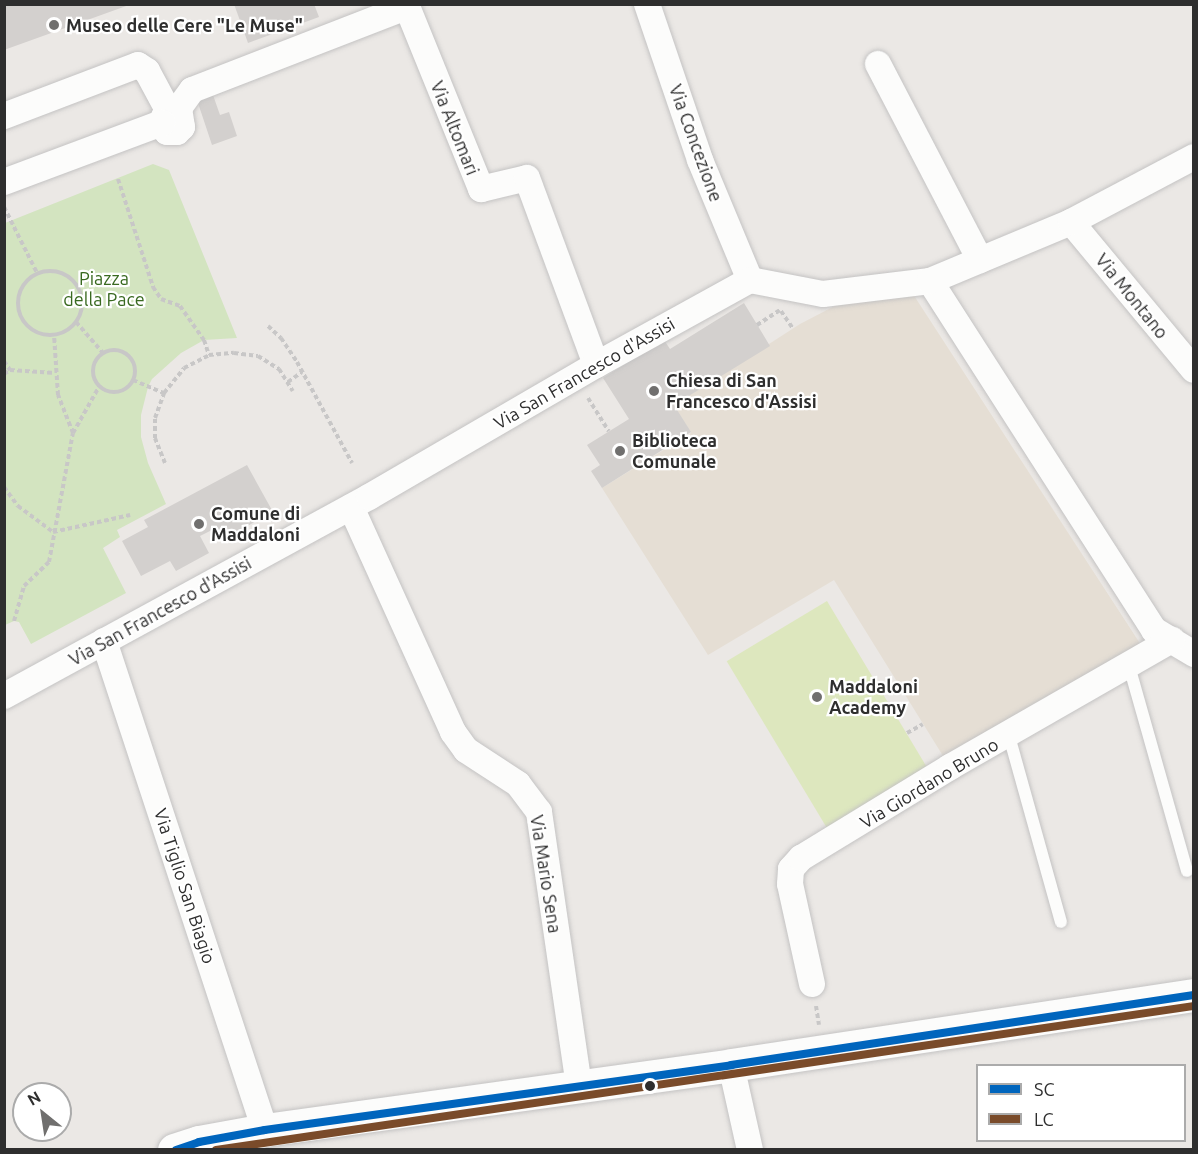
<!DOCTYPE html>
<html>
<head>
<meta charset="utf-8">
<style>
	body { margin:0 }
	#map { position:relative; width:1198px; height:1154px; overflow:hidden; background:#ebe8e5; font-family:Ubuntu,sans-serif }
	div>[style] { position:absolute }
	.education>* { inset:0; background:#e5ded4 }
	.green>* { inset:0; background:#d3e4c0 }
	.pitch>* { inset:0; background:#dde7be; transform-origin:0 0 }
	.building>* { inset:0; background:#d3d0ce }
	.path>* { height:4px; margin-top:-2px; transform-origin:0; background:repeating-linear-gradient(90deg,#c8c7c7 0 4.5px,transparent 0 7.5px) }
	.path>.ring { margin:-2px; padding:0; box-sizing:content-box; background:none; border:4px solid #c8c7c7; border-radius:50% }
	.roads { filter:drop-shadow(0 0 2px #c4c3c3) drop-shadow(0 0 2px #c4c3c3) }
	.service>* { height:12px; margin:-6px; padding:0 6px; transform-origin:6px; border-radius:6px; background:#fcfcfb }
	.minor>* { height:26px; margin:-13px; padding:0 13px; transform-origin:13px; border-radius:13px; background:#fcfcfb }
	.secondary>* { height:33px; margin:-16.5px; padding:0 16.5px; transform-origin:16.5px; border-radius:16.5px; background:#fcfcfb }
	.bus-1>* { height:8px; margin:-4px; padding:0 4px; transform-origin:4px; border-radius:4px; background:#0065bd }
	.bus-2>* { height:8px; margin:-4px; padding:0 4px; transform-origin:4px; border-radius:4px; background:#7a4b2a }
	.dots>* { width:16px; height:16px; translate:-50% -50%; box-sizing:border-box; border:3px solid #fff; border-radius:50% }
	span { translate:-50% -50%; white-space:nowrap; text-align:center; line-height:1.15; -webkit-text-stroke:4.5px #fff; paint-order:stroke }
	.poi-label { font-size:18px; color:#2e2e2e; font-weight:700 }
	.left { translate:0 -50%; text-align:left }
	.street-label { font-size:18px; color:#2e2e2e }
	.park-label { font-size:18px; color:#396920 }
	.frame { position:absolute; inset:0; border:6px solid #2e2e2e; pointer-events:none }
	.legend { position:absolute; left:976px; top:1064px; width:210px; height:78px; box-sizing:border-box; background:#fff; border:2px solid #ababab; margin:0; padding:8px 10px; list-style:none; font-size:18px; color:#2e2e2e }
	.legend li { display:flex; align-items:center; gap:12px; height:30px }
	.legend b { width:30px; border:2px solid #ababab }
	.north { position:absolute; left:12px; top:1082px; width:60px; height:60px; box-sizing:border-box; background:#fff; border:2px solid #ababab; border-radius:50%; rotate:330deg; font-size:16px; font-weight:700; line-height:24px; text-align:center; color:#2e2e2e }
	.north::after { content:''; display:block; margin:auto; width:21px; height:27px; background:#706f6e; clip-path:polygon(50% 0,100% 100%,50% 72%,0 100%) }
</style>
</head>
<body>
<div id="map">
	<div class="education">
		<div style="clip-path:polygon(911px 291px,1141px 645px,948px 764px,834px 580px,708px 655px,602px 488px,691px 433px,674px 405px,800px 324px,852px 297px)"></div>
	</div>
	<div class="green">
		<div style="clip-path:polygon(153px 164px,169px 170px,237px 338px,204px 340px,181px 353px,152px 379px,148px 387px,141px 415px,141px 437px,148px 463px,166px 504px,117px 530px,120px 537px,103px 548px,126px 593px,31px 644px,19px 622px,14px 621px,5px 625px,5px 223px)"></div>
	</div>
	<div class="pitch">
		<div style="left:827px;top:601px;width:196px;height:117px;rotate:59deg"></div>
	</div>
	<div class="building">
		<div style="clip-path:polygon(4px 4px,129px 4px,129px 5px,4px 50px)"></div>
		<div style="clip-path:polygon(234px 4px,314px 4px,319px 17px,248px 43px)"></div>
		<div style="clip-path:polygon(213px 95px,220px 115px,229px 112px,237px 136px,212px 145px,197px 100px)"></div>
		<div style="clip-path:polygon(744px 303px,770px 346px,674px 405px,691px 432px,602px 488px,591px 471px,600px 465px,587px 445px,629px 419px,603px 378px,664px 340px,670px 349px)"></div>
		<div style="clip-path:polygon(247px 465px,273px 512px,222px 540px,216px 528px,200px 536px,209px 553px,176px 571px,170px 561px,141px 576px,122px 541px,148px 527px,144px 520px)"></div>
	</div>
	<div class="path">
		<div style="left:118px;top:179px;width:114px;rotate:72deg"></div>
		<div style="left:153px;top:287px;width:14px;rotate:56deg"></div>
		<div style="left:161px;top:299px;width:20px;rotate:20deg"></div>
		<div style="left:180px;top:306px;width:42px;rotate:54.8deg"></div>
		<div style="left:204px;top:340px;width:16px;rotate:72deg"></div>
		<div style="left:4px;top:207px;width:74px;rotate:63.4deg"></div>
		<div class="ring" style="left:18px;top:271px;width:60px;height:60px"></div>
		<div style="left:781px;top:311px;width:22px;rotate:56deg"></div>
		<div style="left:76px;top:322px;width:41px;rotate:48.9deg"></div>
		<div style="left:757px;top:325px;width:27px;rotate:-33deg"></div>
		<div style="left:268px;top:326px;width:18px;rotate:43deg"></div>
		<div style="left:281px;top:338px;width:29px;rotate:56deg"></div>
		<div style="left:297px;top:362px;width:115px;rotate:61.4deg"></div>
		<div class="ring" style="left:93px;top:350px;width:38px;height:38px"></div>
		<div style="left:4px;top:361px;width:11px;rotate:56deg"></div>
		<div style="left:4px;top:374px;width:7px;rotate:-34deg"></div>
		<div style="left:10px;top:370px;width:45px;rotate:3.8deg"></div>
		<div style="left:133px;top:380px;width:34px;rotate:23deg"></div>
		<div style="left:288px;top:382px;width:17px;rotate:-36deg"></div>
		<div style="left:588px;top:398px;width:39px;rotate:58deg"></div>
		<div style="left:73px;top:433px;width:55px;rotate:-60.6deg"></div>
		<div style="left:165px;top:463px;width:27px;rotate:-112deg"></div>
		<div style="left:155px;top:438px;width:20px;rotate:-90deg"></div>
		<div style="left:155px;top:418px;width:27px;rotate:-70deg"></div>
		<div style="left:164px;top:393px;width:32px;rotate:-51deg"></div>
		<div style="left:184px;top:368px;width:28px;rotate:-27deg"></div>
		<div style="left:209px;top:355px;width:25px;rotate:-5deg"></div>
		<div style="left:234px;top:353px;width:24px;rotate:7deg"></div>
		<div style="left:258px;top:356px;width:25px;rotate:32deg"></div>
		<div style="left:279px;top:369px;width:26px;rotate:58deg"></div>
		<div style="left:4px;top:487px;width:24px;rotate:54deg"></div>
		<div style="left:18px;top:506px;width:44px;rotate:36.6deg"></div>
		<div style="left:53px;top:532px;width:79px;rotate:-12.4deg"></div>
		<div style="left:14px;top:621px;width:36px;rotate:-74deg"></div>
		<div style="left:24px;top:586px;width:35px;rotate:-44deg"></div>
		<div style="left:49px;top:562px;width:131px;rotate:-79.5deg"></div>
		<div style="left:73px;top:433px;width:41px;rotate:-111.5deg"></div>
		<div style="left:58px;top:395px;width:60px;rotate:-93.8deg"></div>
		<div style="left:907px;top:733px;width:18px;rotate:-29deg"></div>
		<div style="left:816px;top:1006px;width:19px;rotate:81deg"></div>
	</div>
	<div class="roads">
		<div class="service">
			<div style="left:1129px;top:666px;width:213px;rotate:74.2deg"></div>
			<div style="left:1009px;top:736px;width:193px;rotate:74.4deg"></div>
		</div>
		<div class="minor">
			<div style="left:406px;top:4px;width:200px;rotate:67.9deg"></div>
			<div style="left:481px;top:189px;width:47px;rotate:-13.4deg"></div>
			<div style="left:527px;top:178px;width:199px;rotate:69.7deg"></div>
			<div style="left:647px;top:4px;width:165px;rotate:71.2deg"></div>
			<div style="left:700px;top:160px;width:130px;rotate:67.4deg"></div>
			<div style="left:878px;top:64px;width:221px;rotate:62.5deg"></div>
			<div style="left:179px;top:114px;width:10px;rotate:-169deg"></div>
			<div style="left:169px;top:112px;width:7px;rotate:135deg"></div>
			<div style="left:164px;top:117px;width:6px;rotate:108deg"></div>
			<div style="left:162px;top:123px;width:10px;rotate:61deg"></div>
			<div style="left:167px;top:132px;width:10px"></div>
			<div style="left:177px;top:132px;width:7px;rotate:-45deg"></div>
			<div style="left:182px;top:127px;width:19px;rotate:-99deg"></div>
			<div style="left:179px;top:108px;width:22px;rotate:-54deg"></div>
			<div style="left:192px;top:90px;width:230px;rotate:-21.2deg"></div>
			<div style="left:4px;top:116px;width:143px;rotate:-20.8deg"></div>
			<div style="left:138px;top:65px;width:11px;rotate:34deg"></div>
			<div style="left:147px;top:71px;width:47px;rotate:61.8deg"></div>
			<div style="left:4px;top:182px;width:169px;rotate:-20.5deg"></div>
			<div style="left:1071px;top:222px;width:192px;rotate:50.3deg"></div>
			<div style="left:930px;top:281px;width:415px;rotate:57.3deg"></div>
			<div style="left:1154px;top:630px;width:47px;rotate:31deg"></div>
			<div style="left:351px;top:507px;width:247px;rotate:65.6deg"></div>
			<div style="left:453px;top:732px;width:22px;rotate:54deg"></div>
			<div style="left:466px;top:750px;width:62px;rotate:33.2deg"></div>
			<div style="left:518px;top:784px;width:35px;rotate:53deg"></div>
			<div style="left:539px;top:812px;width:276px;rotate:81.7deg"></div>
			<div style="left:104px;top:641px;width:515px;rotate:71.78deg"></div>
			<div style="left:4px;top:696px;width:416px;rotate:-28.6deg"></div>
			<div style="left:369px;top:497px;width:263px;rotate:-30.2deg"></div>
			<div style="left:596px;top:365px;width:176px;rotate:-28.9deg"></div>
			<div style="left:750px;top:280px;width:74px;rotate:10.9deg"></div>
			<div style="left:823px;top:294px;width:108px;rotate:-6.9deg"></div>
			<div style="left:930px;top:281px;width:153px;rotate:-22.7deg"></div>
			<div style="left:1071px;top:222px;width:139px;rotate:-27.9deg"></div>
			<div style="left:812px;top:984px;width:102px;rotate:-102.4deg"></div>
			<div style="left:790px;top:884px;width:15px;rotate:-86deg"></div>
			<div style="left:791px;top:869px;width:15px;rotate:-48deg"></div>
			<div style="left:801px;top:858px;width:175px;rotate:-31.4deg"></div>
			<div style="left:950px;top:767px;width:256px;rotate:-29.8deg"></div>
			<div style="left:731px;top:1065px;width:87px;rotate:77.4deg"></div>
		</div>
		<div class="secondary">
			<div style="left:174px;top:1150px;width:26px;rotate:-18deg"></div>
			<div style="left:199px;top:1142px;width:67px;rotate:-10.3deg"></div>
			<div style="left:265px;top:1130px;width:471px;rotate:-7.9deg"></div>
			<div style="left:731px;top:1065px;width:468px;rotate:-8.6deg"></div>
		</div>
	</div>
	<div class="bus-1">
		<div style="left:176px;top:1150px;width:24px;rotate:-19deg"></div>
		<div style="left:199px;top:1142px;width:67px;rotate:-10.3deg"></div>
		<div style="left:265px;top:1130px;width:471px;rotate:-7.9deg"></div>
		<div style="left:731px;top:1065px;width:468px;rotate:-8.6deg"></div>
	</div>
	<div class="bus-2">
		<div style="left:216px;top:1150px;width:989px;rotate:-8.38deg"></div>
	</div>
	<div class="dots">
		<div style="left:54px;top:25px;background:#706f6e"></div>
		<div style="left:654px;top:391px;background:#706f6e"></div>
		<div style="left:620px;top:451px;background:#706f6e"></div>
		<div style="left:199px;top:524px;background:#706f6e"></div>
		<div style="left:817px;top:697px;background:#706f6e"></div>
		<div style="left:650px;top:1086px;background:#2e2e2e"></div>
	</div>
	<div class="poi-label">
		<span class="left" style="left:66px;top:25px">Museo delle Cere "Le Muse"</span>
		<span class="left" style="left:666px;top:391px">Chiesa di San<br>Francesco d'Assisi</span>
		<span class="left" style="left:632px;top:451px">Biblioteca<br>Comunale</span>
		<span class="left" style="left:211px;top:524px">Comune di<br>Maddaloni</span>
		<span class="left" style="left:829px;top:697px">Maddaloni<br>Academy</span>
	</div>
	<div class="street-label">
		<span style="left:455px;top:128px;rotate:68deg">Via Altomari</span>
		<span style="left:696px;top:143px;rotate:70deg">Via Concezione</span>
		<span style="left:1132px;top:296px;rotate:51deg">Via Montano</span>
		<span style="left:584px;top:373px;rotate:-30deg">Via San Francesco d'Assisi</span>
		<span style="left:160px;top:611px;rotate:-29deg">Via San Francesco d'Assisi</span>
		<span style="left:929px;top:783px;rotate:-31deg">Via Giordano Bruno</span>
		<span style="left:546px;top:874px;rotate:81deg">Via Mario Sena</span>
		<span style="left:185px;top:886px;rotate:72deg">Via Tiglio San Biagio</span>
	</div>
	<div class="park-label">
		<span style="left:104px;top:289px">Piazza<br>della Pace</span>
	</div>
	<div class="frame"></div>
	<ul class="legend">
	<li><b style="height:8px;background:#0065bd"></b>SC</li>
	<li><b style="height:8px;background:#7a4b2a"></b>LC</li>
	</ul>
	<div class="north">N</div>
</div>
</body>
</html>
